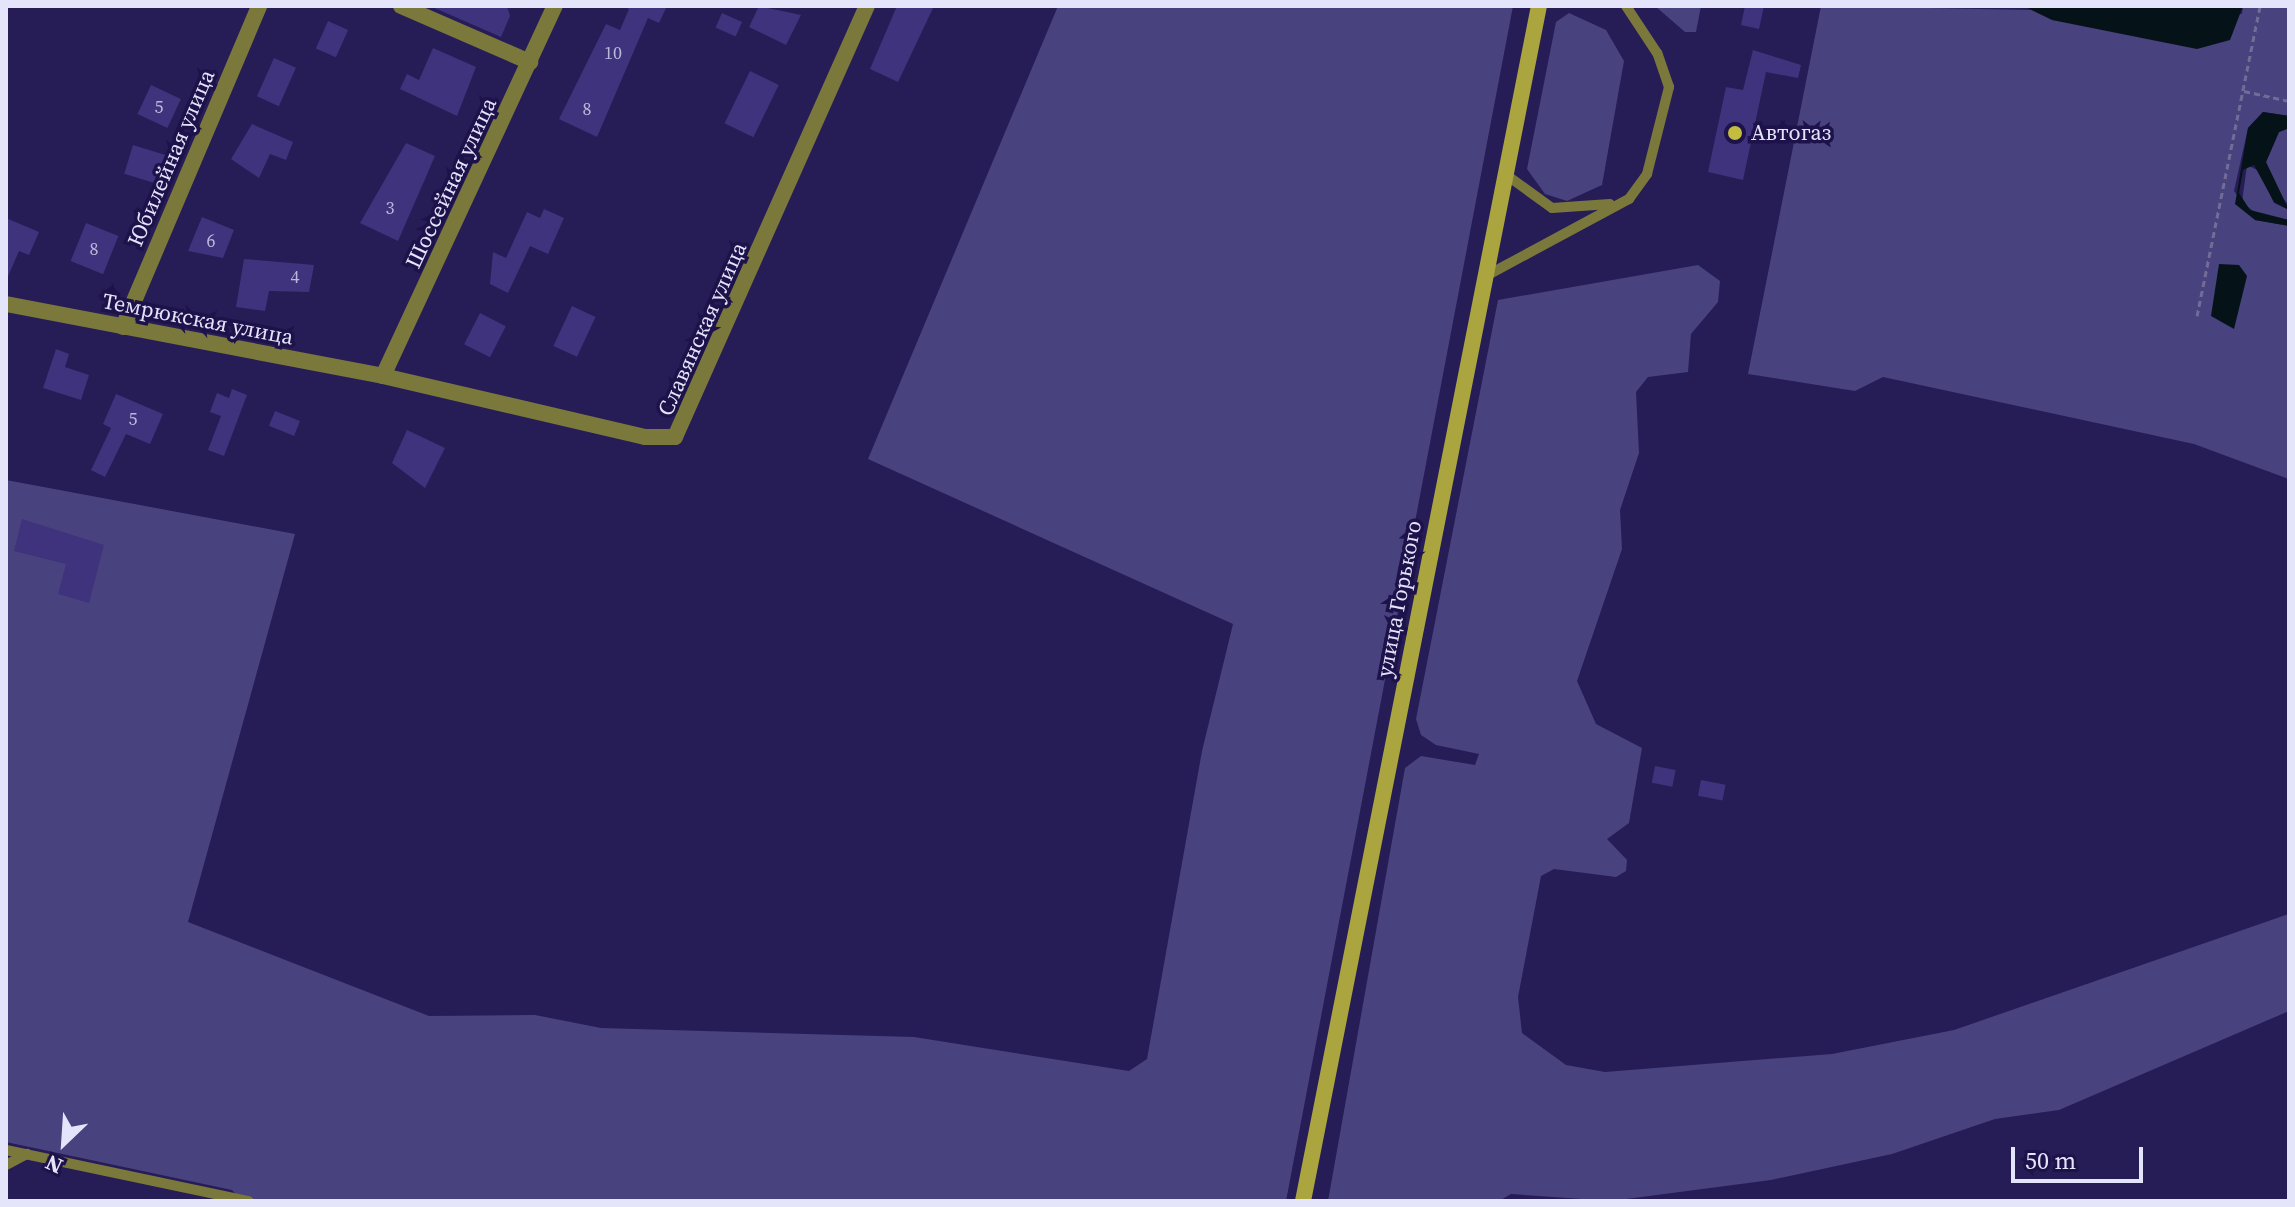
<!DOCTYPE html>
<html>
<head>
<meta charset="utf-8">
<style>
	body { margin:0 }
	#map { position:relative; width:2295px; height:1207px; overflow:hidden; background:#261d56; font-family:"Source Serif 4",serif }
	div>[style] { position:absolute }
	.green>* { inset:0; background:#48427e }
	.water>* { inset:0; background:#051319 }
	.building>* { inset:0; background:#3e337c; transform-origin:0 0 }
	.path>* { height:3px; margin-top:-1.5px; transform-origin:0; background:repeating-linear-gradient(90deg,#726c97 0 6px,transparent 0 10px) }
	.service>* { height:10px; margin:-5px; padding:0 5px; transform-origin:5px; border-radius:5px; background:#7b783c }
	.minor>* { height:16px; margin:-8px; padding:0 8px; transform-origin:8px; border-radius:8px; background:#7b783c }
	.secondary>* { height:16px; margin:-8px; padding:0 8px; transform-origin:8px; border-radius:8px; background:#aba53f }
	.dots>* { width:22px; height:22px; translate:-50% -50%; box-sizing:border-box; border:4px solid #1e124a; border-radius:50% }
	span { translate:-50% -50%; white-space:nowrap; text-align:center; line-height:1.15; -webkit-text-stroke:7px #1e124a; paint-order:stroke }
	.number-label { font-size:18px; color:#bab8da }
	.number-label span { -webkit-text-stroke-width:0 }
	.poi-label { font-size:22px; color:#e4e4fa }
	.left { translate:0 -50%; text-align:left }
	.street-label { font-size:22px; color:#e4e4fa }
	.frame { position:absolute; inset:0; border:8px solid #e4e4fa; pointer-events:none }
	.north { position:absolute; left:24px; top:1103px; width:80px; height:80px; -webkit-text-stroke:6px #1e124a; paint-order:stroke; rotate:205deg; font-size:22px; font-weight:700; line-height:32px; text-align:center; color:#e4e4fa }
	.north::after { content:''; display:block; margin:auto; width:28px; height:36px; background:#e4e4fa; clip-path:polygon(50% 0,100% 100%,50% 72%,0 100%) }
	.scale { position:absolute; left:2011px; top:1147px; width:132px; height:36px; box-sizing:border-box; border:4px solid #e4e4fa; border-top:0; padding-left:10px; font-size:24px; line-height:28px; white-space:nowrap; color:#e4e4fa; -webkit-text-stroke:6px #1e124a; paint-order:stroke }
</style>
</head>
<body>
<div id="map">
	<div class="green">
		<div style="clip-path:polygon(1058px 6px,1513px 6px,1286px 1201px,243px 1201px,232px 1190px,6px 1142px,6px 480px,295px 534px,188px 922px,429px 1016px,535px 1015px,601px 1028px,914px 1037px,1129px 1071px,1147px 1059px,1202px 751px,1233px 624px,868px 459px)"></div>
		<div style="clip-path:polygon(1655px 6px,1701px 6px,1696px 32px,1685px 32px)"></div>
		<div style="clip-path:polygon(1821px 6px,2242px 14px,2243px 6px,2289px 6px,2289px 116px,2263px 112px,2248px 128px,2234px 191px,2255px 220px,2289px 226px,2289px 479px,2194px 444px,1883px 377px,1855px 391px,1748px 374px)"></div>
		<div style="clip-path:polygon(1569px 13px,1606px 30px,1624px 61px,1602px 185px,1567px 201px,1545px 194px,1527px 169px,1556px 22px)"></div>
		<div style="clip-path:polygon(2289px 128px,2289px 205px,2273px 188px,2266px 162px,2279px 132px)"></div>
		<div style="clip-path:polygon(2247px 165px,2259px 171px,2274px 203px,2289px 210px,2289px 220px,2259px 216px,2242px 202px)"></div>
		<div style="clip-path:polygon(1698px 265px,1720px 281px,1718px 302px,1691px 334px,1688px 372px,1648px 377px,1636px 392px,1639px 453px,1620px 510px,1622px 549px,1577px 681px,1596px 724px,1642px 748px,1629px 823px,1607px 839px,1627px 860px,1626px 871px,1616px 877px,1554px 869px,1541px 876px,1518px 997px,1522px 1033px,1566px 1065px,1605px 1072px,1832px 1054px,1954px 1030px,2289px 914px,2289px 1011px,2059px 1110px,1995px 1119px,1892px 1154px,1771px 1180px,1611px 1201px,1511px 1194px,1499px 1201px,1328px 1201px,1405px 768px,1421px 756px,1475px 765px,1479px 754px,1436px 745px,1421px 735px,1416px 719px,1498px 300px)"></div>
	</div>
	<div class="water">
		<div style="clip-path:polygon(2023px 6px,2243px 6px,2230px 40px,2197px 49px,2052px 20px)"></div>
		<div style="clip-path:polygon(2263px 112px,2289px 116px,2289px 128px,2279px 132px,2266px 162px,2289px 210px,2274px 202px,2254px 165px,2243px 170px,2239px 193px,2250px 210px,2289px 220px,2289px 226px,2255px 220px,2235px 204px,2248px 128px)"></div>
		<div style="clip-path:polygon(2219px 264px,2239px 265px,2247px 276px,2234px 329px,2211px 316px)"></div>
	</div>
	<div class="building">
		<div style="clip-path:polygon(430px 6px,507px 6px,510px 16px,501px 37px)"></div>
		<div style="clip-path:polygon(623px 6px,667px 6px,659px 23px,648px 18px,597px 137px,559px 119px,606px 24px,620px 30px,629px 9px)"></div>
		<div style="clip-path:polygon(759px 6px,801px 15px,786px 45px,749px 27px)"></div>
		<div style="clip-path:polygon(897px 6px,934px 6px,898px 82px,870px 69px)"></div>
		<div style="clip-path:polygon(1745px 6px,1764px 6px,1759px 29px,1741px 25px)"></div>
		<div style="left:722px;top:13px;width:22px;height:16px;rotate:24deg"></div>
		<div style="left:328px;top:21px;width:22px;height:30px;rotate:24deg"></div>
		<div style="clip-path:polygon(433px 48px,476px 67px,457px 116px,400px 89px,407px 74px,419px 80px)"></div>
		<div style="clip-path:polygon(1753px 50px,1801px 65px,1798px 78px,1766px 72px,1743px 180px,1708px 172px,1726px 87px,1743px 90px)"></div>
		<div style="left:274px;top:58px;width:24px;height:42px;rotate:24deg"></div>
		<div style="left:750px;top:71px;width:32px;height:58px;rotate:26deg"></div>
		<div style="left:151px;top:85px;width:33px;height:32px;rotate:25deg"></div>
		<div style="clip-path:polygon(252px 124px,293px 142px,286px 160px,270px 154px,259px 178px,231px 159px)"></div>
		<div style="clip-path:polygon(406px 143px,435px 156px,398px 241px,360px 223px)"></div>
		<div style="left:133px;top:145px;width:34px;height:30px;rotate:17deg"></div>
		<div style="clip-path:polygon(544px 209px,564px 218px,548px 254px,530px 246px,508px 293px,490px 284px,493px 252px,506px 258px,527px 212px,540px 218px)"></div>
		<div style="clip-path:polygon(202px 217px,234px 230px,223px 258px,188px 251px)"></div>
		<div style="clip-path:polygon(6px 218px,39px 232px,29px 255px,19px 251px,6px 281px)"></div>
		<div style="left:86px;top:223px;width:35px;height:41px;rotate:22deg"></div>
		<div style="clip-path:polygon(244px 259px,314px 265px,309px 292px,269px 291px,265px 311px,236px 307px)"></div>
		<div style="left:572px;top:306px;width:26px;height:44px;rotate:25deg"></div>
		<div style="left:480px;top:313px;width:29px;height:35px;rotate:27deg"></div>
		<div style="clip-path:polygon(56px 349px,69px 354px,65px 367px,89px 375px,81px 400px,43px 388px)"></div>
		<div style="clip-path:polygon(232px 389px,247px 395px,224px 456px,208px 450px,221px 416px,210px 412px,217px 393px,229px 398px)"></div>
		<div style="clip-path:polygon(116px 394px,163px 414px,150px 444px,126px 434px,105px 477px,91px 470px,111px 428px,103px 424px)"></div>
		<div style="left:275px;top:411px;width:27px;height:16px;rotate:22deg"></div>
		<div style="clip-path:polygon(407px 430px,445px 448px,425px 488px,392px 463px)"></div>
		<div style="clip-path:polygon(22px 519px,104px 545px,89px 603px,58px 594px,66px 564px,14px 551px)"></div>
		<div style="left:1655px;top:766px;width:21px;height:17px;rotate:11deg"></div>
		<div style="left:1701px;top:780px;width:25px;height:16px;rotate:11deg"></div>
	</div>
	<div class="path">
		<div style="left:2244px;top:91px;width:46px;rotate:12.5deg"></div>
		<div style="left:2197px;top:316px;width:316px;rotate:-78.5deg"></div>
	</div>
	<div class="service">
		<div style="left:1505px;top:174px;width:58px;rotate:35.9deg"></div>
		<div style="left:1552px;top:208px;width:58px;rotate:-3.9deg"></div>
		<div style="left:1484px;top:277px;width:165px;rotate:-28.3deg"></div>
		<div style="left:1629px;top:199px;width:31px;rotate:-54deg"></div>
		<div style="left:1647px;top:174px;width:90px;rotate:-75.8deg"></div>
		<div style="left:1669px;top:87px;width:36px;rotate:-109deg"></div>
		<div style="left:1657px;top:53px;width:56px;rotate:-123.4deg"></div>
		<div style="left:6px;top:1150px;width:248px;rotate:11.9deg"></div>
		<div style="left:6px;top:1165px;width:24px;rotate:-28deg"></div>
	</div>
	<div class="minor">
		<div style="left:401px;top:6px;width:141px;rotate:23.5deg"></div>
		<div style="left:6px;top:304px;width:384px;rotate:10.8deg"></div>
		<div style="left:383px;top:376px;width:269px;rotate:13.1deg"></div>
		<div style="left:645px;top:437px;width:30px"></div>
		<div style="left:675px;top:437px;width:472px;rotate:-66deg"></div>
		<div style="left:123px;top:327px;width:349px;rotate:-67deg"></div>
		<div style="left:383px;top:376px;width:408px;rotate:-65.1deg"></div>
	</div>
	<div class="secondary">
		<div style="left:1303px;top:1201px;width:1218px;rotate:-78.83deg"></div>
	</div>
	<div class="dots">
		<div style="left:1735px;top:133px;background:#c4bc3e"></div>
	</div>
	<div class="number-label">
		<span style="left:613px;top:53px">10</span>
		<span style="left:159px;top:107px">5</span>
		<span style="left:587px;top:109px">8</span>
		<span style="left:390px;top:208px">3</span>
		<span style="left:211px;top:241px">6</span>
		<span style="left:94px;top:249px">8</span>
		<span style="left:295px;top:277px">4</span>
		<span style="left:133px;top:419px">5</span>
	</div>
	<div class="poi-label">
		<span class="left" style="left:1751px;top:133px">Автогаз</span>
	</div>
	<div class="street-label">
		<span style="left:171px;top:158px;rotate:-67deg">Юбилейная улица</span>
		<span style="left:451px;top:183px;rotate:-65deg">Шоссейная улица</span>
		<span style="left:198px;top:319px;rotate:11deg">Темрюкская улица</span>
		<span style="left:702px;top:329px;rotate:-66deg">Славянская улица</span>
		<span style="left:1399px;top:599px;rotate:-79deg">улица Горького</span>
	</div>
	<div class="frame"></div>
	<div class="north">N</div>
	<div class="scale">50 m</div>
</div>
</body>
</html>
